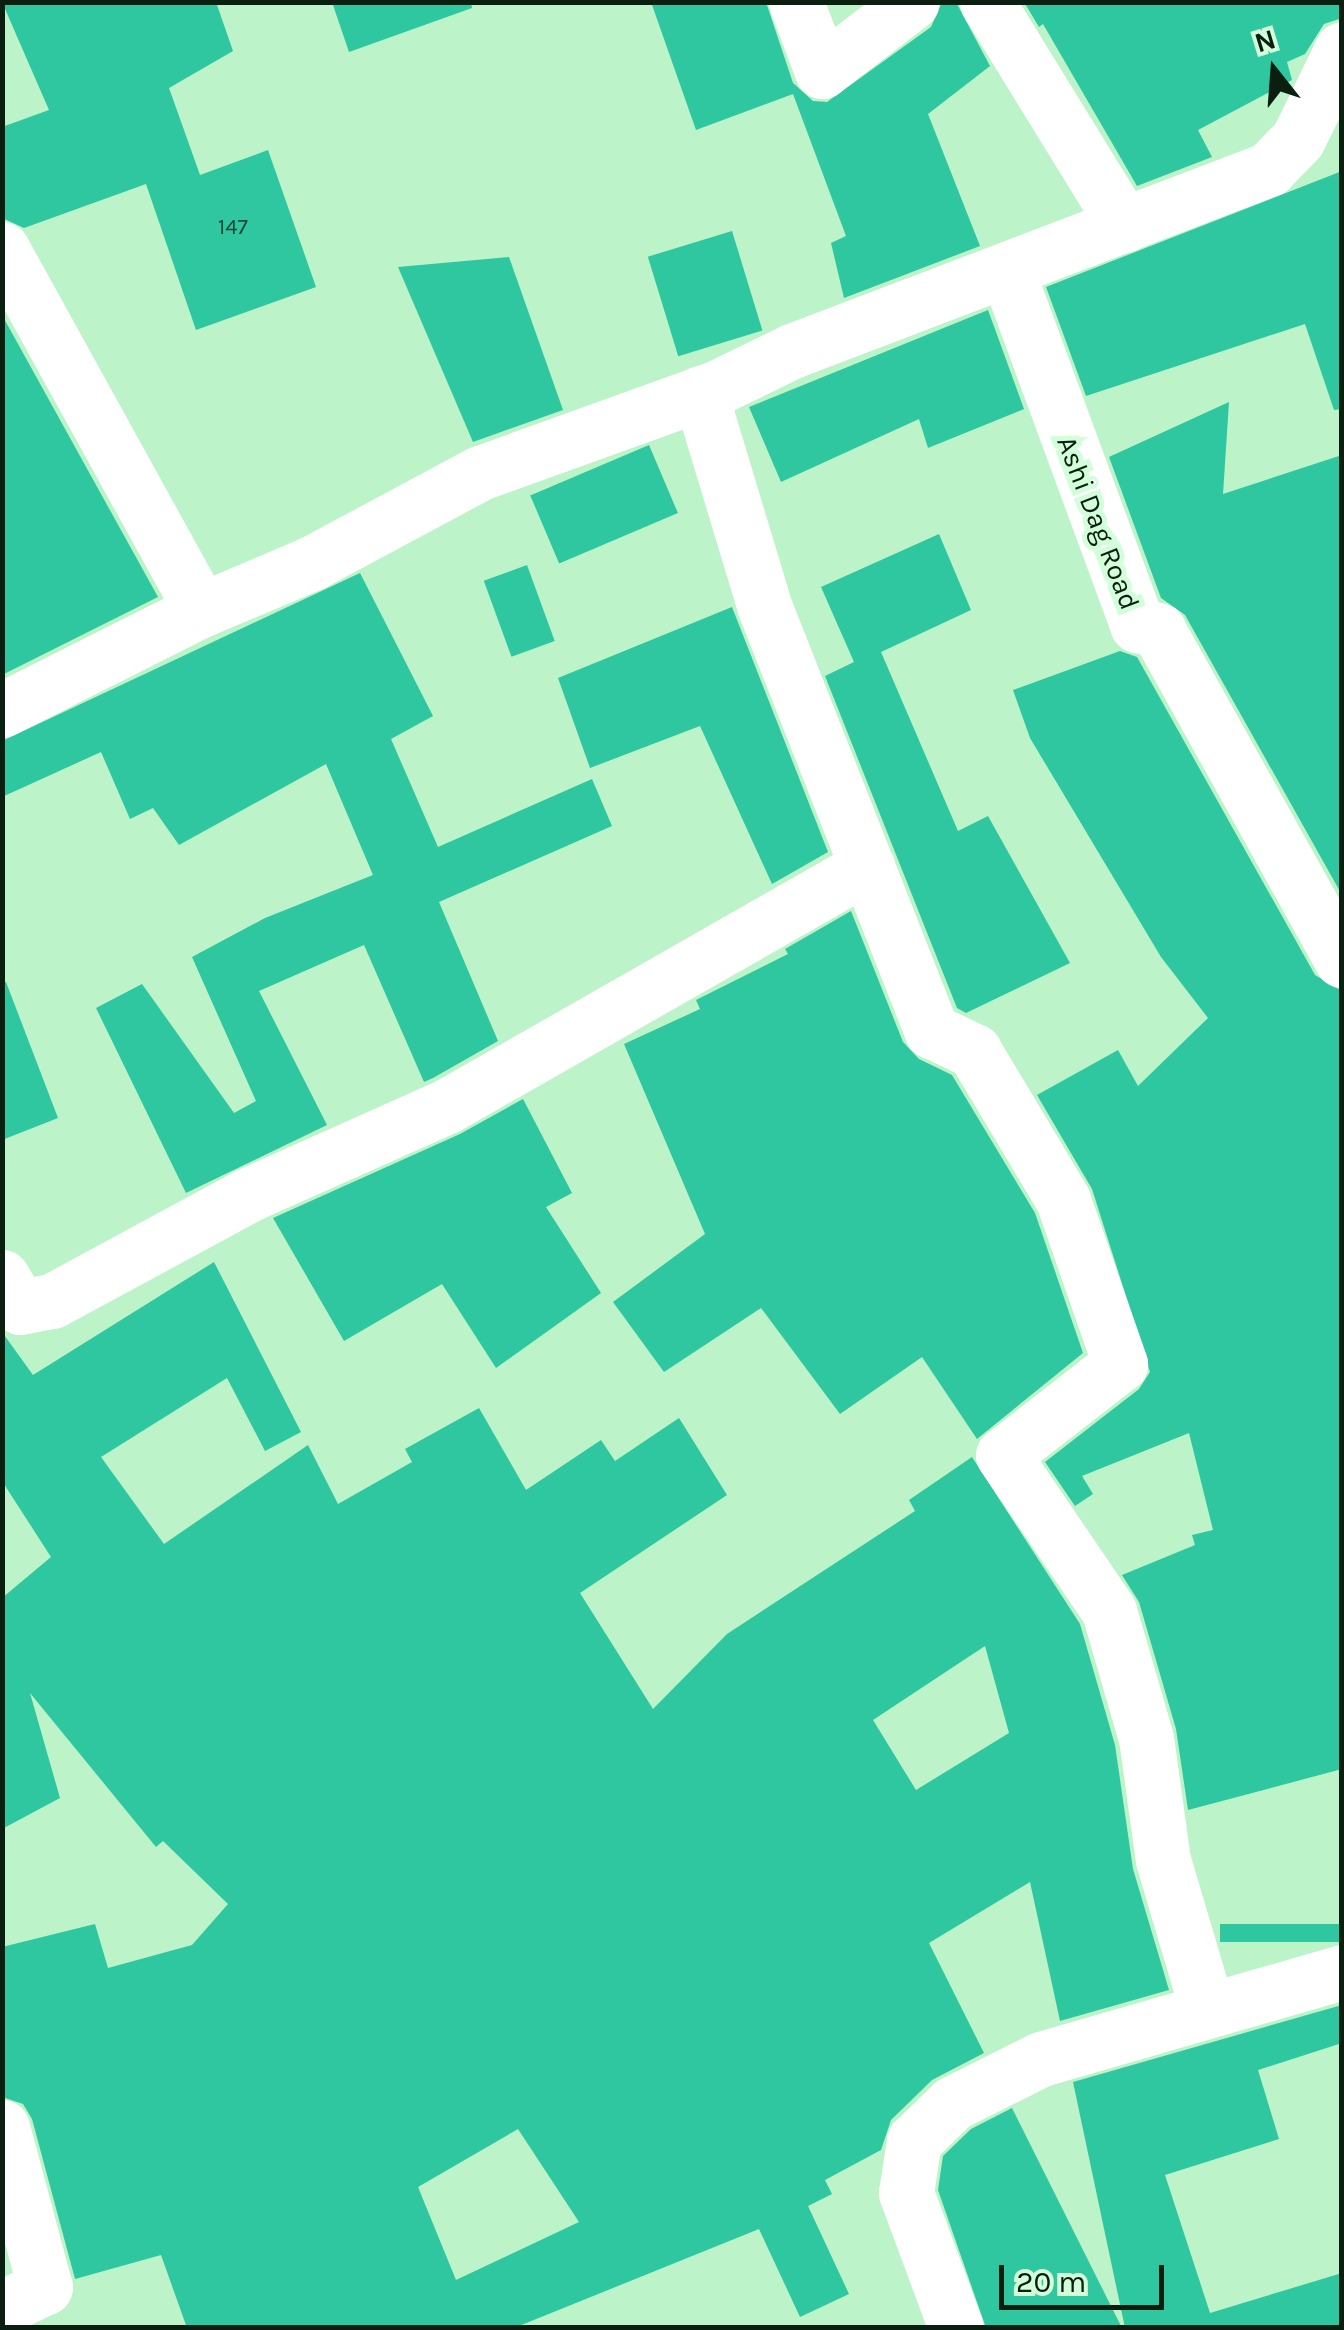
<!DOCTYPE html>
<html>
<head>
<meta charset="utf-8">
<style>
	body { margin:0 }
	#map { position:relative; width:1344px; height:2330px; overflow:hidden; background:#bcf3c8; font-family:Karla,sans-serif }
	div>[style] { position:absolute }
	.building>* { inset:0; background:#2ec7a0; transform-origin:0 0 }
	.street>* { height:55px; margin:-27.5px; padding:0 27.5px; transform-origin:27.5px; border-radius:27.5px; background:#fff }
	span { translate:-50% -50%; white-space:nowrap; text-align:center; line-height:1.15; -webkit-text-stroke:10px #d2feda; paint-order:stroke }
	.number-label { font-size:22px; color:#134934 }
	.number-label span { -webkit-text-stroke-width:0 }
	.street-label { font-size:28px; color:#0a1f10 }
	.frame { position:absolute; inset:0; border:5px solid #0a1f10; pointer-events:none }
	.north { position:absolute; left:1224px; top:20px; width:100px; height:100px; -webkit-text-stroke:8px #d2feda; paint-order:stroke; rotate:343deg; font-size:28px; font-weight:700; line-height:40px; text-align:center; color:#0a1f10 }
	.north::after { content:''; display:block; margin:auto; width:35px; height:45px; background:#0a1f10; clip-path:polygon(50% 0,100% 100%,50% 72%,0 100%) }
	.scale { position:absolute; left:999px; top:2265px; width:165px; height:45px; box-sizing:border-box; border:5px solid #0a1f10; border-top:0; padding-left:12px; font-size:30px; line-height:35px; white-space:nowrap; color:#0a1f10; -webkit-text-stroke:8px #d2feda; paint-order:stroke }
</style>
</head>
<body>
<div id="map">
	<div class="building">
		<div style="clip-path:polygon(2px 2px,216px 2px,233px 51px,169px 88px,200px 175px,268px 150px,316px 287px,196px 330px,146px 184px,24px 228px,2px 218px,2px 127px,49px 110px)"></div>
		<div style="clip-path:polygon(332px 2px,471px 2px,472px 8px,349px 52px)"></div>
		<div style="clip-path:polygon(651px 2px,766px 2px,793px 83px,813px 101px,827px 102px,931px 27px,942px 2px,956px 2px,990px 66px,928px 114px,980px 246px,844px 298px,831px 243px,846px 236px,793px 94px,696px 130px)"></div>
		<div style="clip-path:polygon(1024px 2px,1342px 2px,1342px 18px,1324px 24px,1305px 54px,1287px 62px,1292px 80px,1198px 130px,1212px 157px,1137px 186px,1043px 24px,1039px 27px)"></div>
		<div style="clip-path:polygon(1342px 171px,1342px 409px,1334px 410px,1305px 324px,1086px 396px,1046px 287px)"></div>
		<div style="left:732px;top:231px;width:104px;height:88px;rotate:73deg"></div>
		<div style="clip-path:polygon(509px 257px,563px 410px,473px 442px,398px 267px)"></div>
		<div style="clip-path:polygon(988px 310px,1024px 409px,928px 448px,919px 419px,781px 482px,749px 407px)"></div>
		<div style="clip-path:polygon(2px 315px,158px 597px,2px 675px)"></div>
		<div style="clip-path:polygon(1229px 402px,1223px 494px,1342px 455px,1342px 895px,1185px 615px,1161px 598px,1109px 457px)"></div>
		<div style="left:649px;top:445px;width:74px;height:129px;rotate:67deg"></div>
		<div style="clip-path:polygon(939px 534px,971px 610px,881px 652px,958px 831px,988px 816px,1070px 963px,966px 1013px,957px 1008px,825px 676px,854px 662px,821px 587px)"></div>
		<div style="left:527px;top:565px;width:81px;height:46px;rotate:70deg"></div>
		<div style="clip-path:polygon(360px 573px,433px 716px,391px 739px,438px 847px,592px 779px,612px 826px,439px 902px,498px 1041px,433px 1078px,424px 1082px,364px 945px,259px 991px,327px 1125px,186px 1193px,96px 1008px,142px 984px,234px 1113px,256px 1101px,192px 957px,265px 918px,373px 875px,326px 764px,179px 845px,153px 808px,130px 819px,101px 752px,2px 797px,2px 741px)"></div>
		<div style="clip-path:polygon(732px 607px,828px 852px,772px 884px,700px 726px,590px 768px,558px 678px)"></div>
		<div style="clip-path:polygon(1120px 651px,1137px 657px,1315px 975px,1342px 991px,1342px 1769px,1188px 1810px,1176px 1729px,1139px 1602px,1122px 1575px,1195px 1545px,1192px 1535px,1213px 1530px,1189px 1433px,1082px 1476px,1093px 1494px,1075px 1506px,1045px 1462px,1139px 1389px,1150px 1372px,1092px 1189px,1037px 1095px,1118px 1050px,1138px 1086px,1208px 1018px,1161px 957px,1030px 738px,1013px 690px)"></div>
		<div style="clip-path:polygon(851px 911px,903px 1042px,919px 1059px,952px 1075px,1035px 1213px,1083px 1353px,977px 1439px,922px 1357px,840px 1414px,761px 1308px,664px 1372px,613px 1302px,705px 1234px,624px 1044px,700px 1009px,696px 1000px,788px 954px,785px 949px)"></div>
		<div style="clip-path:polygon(6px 982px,58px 1118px,2px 1140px,2px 983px)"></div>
		<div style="clip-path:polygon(523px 1099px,572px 1193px,546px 1207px,601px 1293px,496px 1368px,442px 1284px,344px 1341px,273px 1218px,460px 1134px)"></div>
		<div style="clip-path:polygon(evenodd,214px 1262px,301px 1432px,265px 1451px,227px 1378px,101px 1457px,164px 1544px,308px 1445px,338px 1504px,412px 1462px,405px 1449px,479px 1408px,526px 1490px,601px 1440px,615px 1461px,679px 1418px,727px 1495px,580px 1593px,653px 1709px,727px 1634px,915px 1511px,909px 1500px,972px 1457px,1080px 1624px,1115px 1745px,1133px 1869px,1169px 1990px,1060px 2021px,1030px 1882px,929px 1943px,984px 2053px,932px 2080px,891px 2120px,881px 2150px,825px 2180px,832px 2194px,808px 2206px,849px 2294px,800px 2317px,759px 2229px,514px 2328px,187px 2328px,161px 2255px,75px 2279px,32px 2119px,23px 2104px,2px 2097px,2px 1947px,95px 1924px,108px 1968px,192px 1945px,228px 1904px,163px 1841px,156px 1847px,30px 1693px,60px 1798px,2px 1829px,2px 1598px,51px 1557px,2px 1481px,2px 1332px,33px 1375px,214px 1262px,985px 1646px,1009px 1733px,916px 1790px,873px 1720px,985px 1646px,214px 1262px,518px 2129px,579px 2222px,456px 2280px,418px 2187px,518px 2129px)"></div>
		<div style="left:1342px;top:1924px;width:18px;height:122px;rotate:90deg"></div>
		<div style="clip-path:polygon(1342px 2005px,1342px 2043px,1258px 2070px,1279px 2139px,1165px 2175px,1210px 2313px,1342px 2273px,1342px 2328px,1125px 2328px,1073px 2082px)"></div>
		<div style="clip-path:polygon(1012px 2108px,1122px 2328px,986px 2328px,938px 2190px,943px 2156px,971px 2129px)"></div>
	</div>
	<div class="street">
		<div style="left:796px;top:2px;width:74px;rotate:69.4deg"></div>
		<div style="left:822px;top:71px;width:113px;rotate:-37.5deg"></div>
		<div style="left:987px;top:2px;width:262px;rotate:58.4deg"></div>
		<div style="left:2px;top:249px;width:412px;rotate:61.1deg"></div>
		<div style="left:1007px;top:271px;width:377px;rotate:69.8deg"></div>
		<div style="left:1137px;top:625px;width:22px;rotate:13deg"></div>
		<div style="left:1158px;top:630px;width:378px;rotate:60.9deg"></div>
		<div style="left:700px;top:393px;width:225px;rotate:73.2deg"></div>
		<div style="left:765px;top:608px;width:455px;rotate:68.5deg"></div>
		<div style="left:932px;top:1031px;width:47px;rotate:25.5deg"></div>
		<div style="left:974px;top:1051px;width:174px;rotate:59.1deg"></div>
		<div style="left:1063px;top:1200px;width:174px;rotate:70.8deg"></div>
		<div style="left:1120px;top:1364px;width:148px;rotate:142.1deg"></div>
		<div style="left:1003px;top:1455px;width:189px;rotate:55.8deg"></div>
		<div style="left:1109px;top:1611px;width:132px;rotate:73.8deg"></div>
		<div style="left:1146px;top:1738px;width:123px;rotate:82.1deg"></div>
		<div style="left:1163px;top:1860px;width:155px;rotate:73.5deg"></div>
		<div style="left:2px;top:710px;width:223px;rotate:-26.7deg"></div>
		<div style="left:201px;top:610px;width:121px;rotate:-22.9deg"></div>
		<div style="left:312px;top:563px;width:191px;rotate:-28.2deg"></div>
		<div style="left:480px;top:473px;width:251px;rotate:-19.8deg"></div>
		<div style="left:716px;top:388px;width:85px;rotate:-26deg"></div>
		<div style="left:792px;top:351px;width:511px;rotate:-20.88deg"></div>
		<div style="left:1269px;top:169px;width:42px;rotate:-46deg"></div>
		<div style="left:1298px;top:139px;width:100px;rotate:-63.9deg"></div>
		<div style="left:2px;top:1277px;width:35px;rotate:59deg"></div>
		<div style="left:20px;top:1307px;width:33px;rotate:-11deg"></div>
		<div style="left:52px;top:1301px;width:225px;rotate:-28.4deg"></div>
		<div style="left:250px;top:1194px;width:216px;rotate:-24.1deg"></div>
		<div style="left:447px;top:1106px;width:484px;rotate:-29.7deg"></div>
		<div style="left:2px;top:2127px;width:166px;rotate:75deg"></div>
		<div style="left:45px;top:2287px;width:48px;rotate:154deg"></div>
		<div style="left:956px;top:2328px;width:144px;rotate:-110.3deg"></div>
		<div style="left:906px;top:2193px;width:53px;rotate:-81.3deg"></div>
		<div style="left:914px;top:2141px;width:54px;rotate:-44.3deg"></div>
		<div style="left:953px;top:2103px;width:98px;rotate:-26.6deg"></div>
		<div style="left:1041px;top:2059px;width:313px;rotate:-16.1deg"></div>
	</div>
	<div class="number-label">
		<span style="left:233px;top:228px">147</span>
	</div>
	<div class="street-label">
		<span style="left:1098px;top:523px;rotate:69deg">Ashi Dag Road</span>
	</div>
	<div class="frame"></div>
	<div class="north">N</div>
	<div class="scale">20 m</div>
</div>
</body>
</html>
